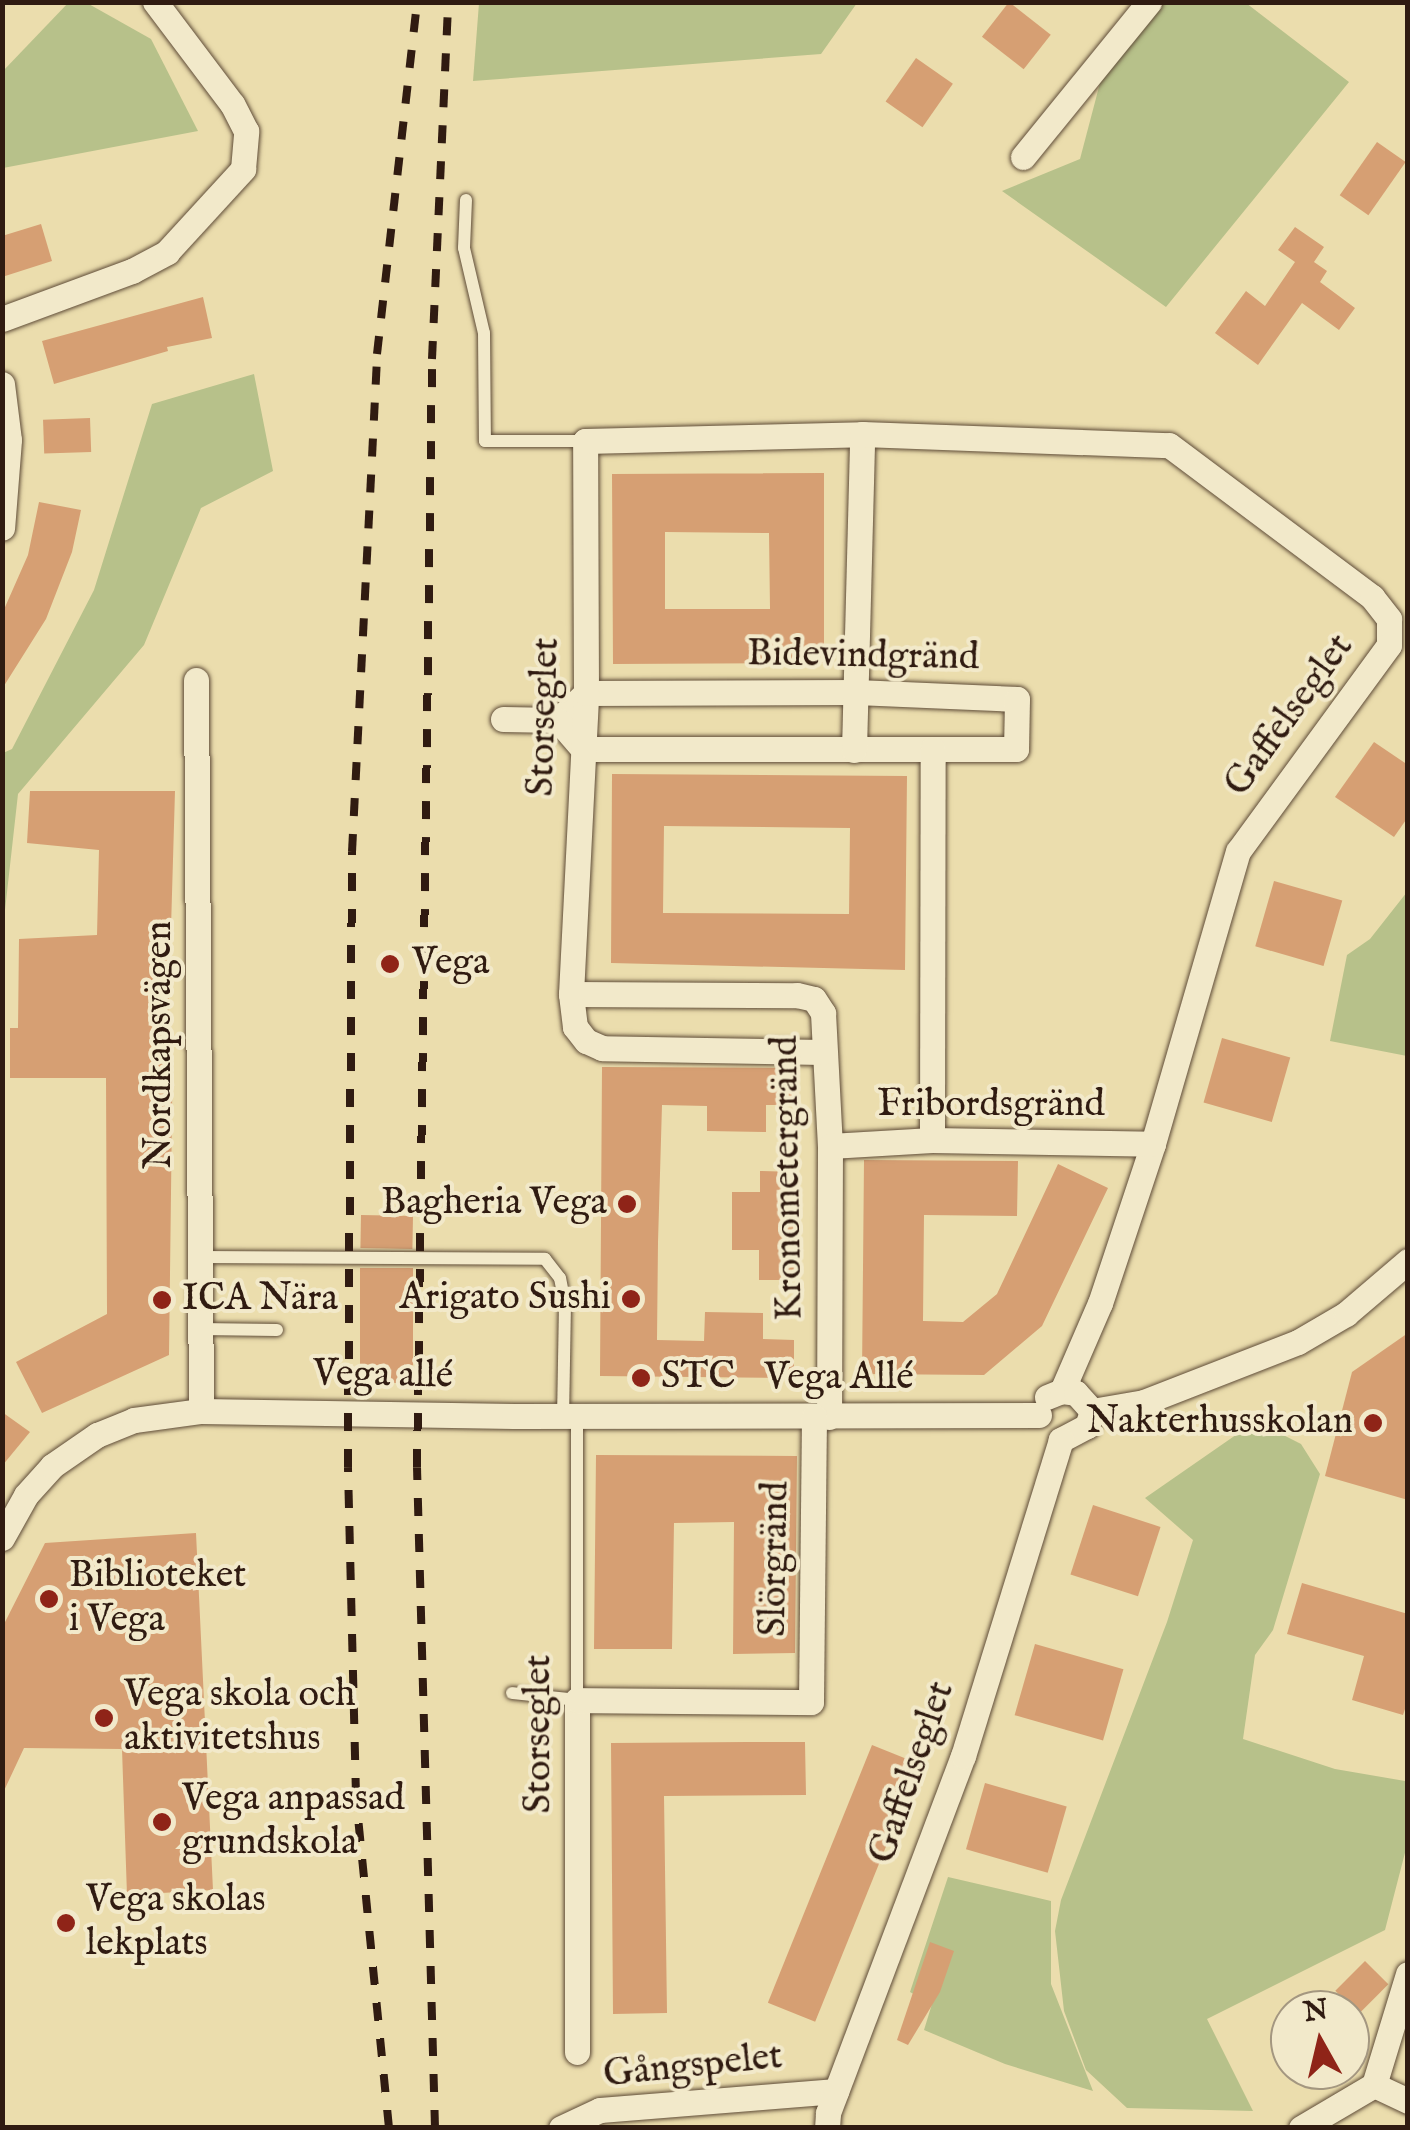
<!DOCTYPE html>
<html>
<head>
<meta charset="utf-8">
<style>
	body { margin:0 }
	#map { position:relative; width:1410px; height:2130px; overflow:hidden; background:#ebddad; font-family:"IM FELL English",serif }
	div>[style] { position:absolute }
	.green>* { inset:0; background:#b7c18a }
	.building>* { inset:0; background:#d69f73; transform-origin:0 0 }
	.roads { filter:drop-shadow(0 0 2px #5f4c38) drop-shadow(0 0 2px #5f4c38) }
	.lane>* { height:12px; margin:-6px; padding:0 6px; transform-origin:6px; border-radius:6px; background:#f2e9ca }
	.street>* { height:25px; margin:-12.5px; padding:0 12.5px; transform-origin:12.5px; border-radius:12.5px; background:#f2e9ca }
	.rail>* { height:8px; margin-top:-4px; transform-origin:0; background:repeating-linear-gradient(90deg,#301b11 0 18px,transparent 0 36px) }
	.dots>* { width:28px; height:28px; translate:-50% -50%; box-sizing:border-box; border:5px solid #f2e9ca; border-radius:50% }
	span { translate:-50% -50%; white-space:nowrap; text-align:center; line-height:1.15; -webkit-text-stroke:8px #f2e9ca; paint-order:stroke }
	.street-label { font-size:38px; color:#301b11 }
	.poi-label { font-size:38px; color:#301b11 }
	.left { translate:0 -50%; text-align:left }
	.right { translate:-100% -50%; text-align:right }
	.frame { position:absolute; inset:0; border:5px solid #301b11; pointer-events:none }
	.north { position:absolute; left:1270px; top:1990px; width:100px; height:100px; box-sizing:border-box; background:#f2e9ca; border:2px solid #a49780; border-radius:50%; rotate:352deg; font-size:28px; font-weight:700; line-height:40px; text-align:center; color:#301b11 }
	.north::after { content:''; display:block; margin:auto; width:35px; height:45px; background:#8f2418; clip-path:polygon(50% 0,100% 100%,50% 72%,0 100%) }
</style>
</head>
<body>
<div id="map">
	<div class="green">
		<div style="clip-path:polygon(69px 2px,87px 3px,151px 39px,198px 131px,3px 168px,3px 71px)"></div>
		<div style="clip-path:polygon(479px 3px,479px 2px,857px 3px,821px 54px,473px 81px)"></div>
		<div style="clip-path:polygon(1164px 3px,1246px 3px,1349px 82px,1166px 307px,1002px 191px,1080px 159px,1100px 83px)"></div>
		<div style="clip-path:polygon(254px 374px,273px 471px,201px 508px,144px 645px,18px 794px,3px 928px,3px 753px,12px 749px,94px 590px,152px 404px)"></div>
		<div style="clip-path:polygon(1407px 892px,1407px 1056px,1330px 1041px,1347px 955px,1370px 939px)"></div>
		<div style="clip-path:polygon(1256px 1421px,1301px 1444px,1320px 1474px,1273px 1630px,1255px 1655px,1243px 1739px,1335px 1769px,1405px 1781px,1407px 1845px,1385px 1930px,1207px 2019px,1253px 2111px,1127px 2108px,1086px 2070px,1064px 2011px,1055px 1931px,1061px 1900px,1167px 1622px,1193px 1540px,1145px 1498px)"></div>
		<div style="clip-path:polygon(948px 1877px,1051px 1901px,1051px 1984px,1093px 2091px,1005px 2064px,924px 2030px,932px 2004px,910px 1992px)"></div>
	</div>
	<div class="building">
		<div style="left:1009px;top:2px;width:53px;height:44px;rotate:38deg"></div>
		<div style="left:916px;top:58px;width:45px;height:53px;rotate:35deg"></div>
		<div style="left:1377px;top:142px;width:35px;height:65px;rotate:35deg"></div>
		<div style="clip-path:polygon(41px 224px,52px 261px,2px 277px,2px 236px)"></div>
		<div style="clip-path:polygon(1295px 227px,1324px 247px,1314px 262px,1327px 271px,1320px 282px,1355px 308px,1339px 330px,1302px 303px,1258px 365px,1215px 333px,1246px 291px,1265px 306px,1295px 262px,1278px 250px)"></div>
		<div style="clip-path:polygon(203px 297px,212px 338px,167px 347px,168px 351px,54px 384px,42px 341px)"></div>
		<div style="left:90px;top:418px;width:34px;height:47px;rotate:88deg"></div>
		<div style="clip-path:polygon(evenodd,824px 473px,824px 663px,613px 664px,612px 474px,824px 473px,665px 532px,769px 533px,770px 609px,665px 609px,665px 532px)"></div>
		<div style="clip-path:polygon(39px 502px,81px 510px,72px 552px,46px 619px,2px 689px,2px 614px,28px 555px)"></div>
		<div style="clip-path:polygon(1374px 742px,1408px 765px,1408px 817px,1394px 837px,1335px 797px)"></div>
		<div style="clip-path:polygon(evenodd,612px 774px,907px 776px,905px 970px,611px 963px,612px 774px,664px 826px,850px 828px,849px 914px,663px 913px,664px 826px)"></div>
		<div style="clip-path:polygon(30px 791px,175px 791px,168px 1031px,173px 1031px,169px 1355px,42px 1413px,16px 1362px,107px 1314px,106px 1078px,10px 1078px,10px 1028px,18px 1028px,19px 939px,97px 935px,99px 850px,27px 843px)"></div>
		<div style="left:1274px;top:881px;width:71px;height:68px;rotate:16deg"></div>
		<div style="left:1222px;top:1038px;width:71px;height:67px;rotate:16deg"></div>
		<div style="clip-path:polygon(602px 1067px,797px 1068px,797px 1105px,766px 1105px,766px 1132px,707px 1131px,707px 1106px,662px 1105px,658px 1242px,657px 1340px,704px 1341px,705px 1312px,763px 1313px,763px 1339px,794px 1340px,794px 1378px,600px 1376px)"></div>
		<div style="clip-path:polygon(864px 1160px,1018px 1161px,1017px 1216px,924px 1215px,923px 1321px,963px 1322px,997px 1294px,1058px 1164px,1108px 1188px,1042px 1326px,984px 1375px,862px 1374px)"></div>
		<div style="clip-path:polygon(760px 1171px,796px 1172px,796px 1280px,759px 1280px,759px 1250px,732px 1250px,732px 1192px,760px 1192px)"></div>
		<div style="left:361px;top:1215px;width:52px;height:33px;rotate:1deg"></div>
		<div style="left:360px;top:1268px;width:53px;height:115px"></div>
		<div style="clip-path:polygon(1408px 1333px,1408px 1500px,1325px 1476px,1352px 1372px)"></div>
		<div style="clip-path:polygon(2px 1412px,30px 1432px,2px 1466px)"></div>
		<div style="clip-path:polygon(596px 1455px,797px 1456px,795px 1653px,733px 1654px,734px 1522px,674px 1523px,672px 1649px,594px 1649px)"></div>
		<div style="left:1093px;top:1505px;width:71px;height:73px;rotate:18deg"></div>
		<div style="clip-path:polygon(196px 1533px,213px 1890px,127px 1895px,122px 1749px,24px 1748px,2px 1795px,2px 1628px,45px 1543px)"></div>
		<div style="clip-path:polygon(1302px 1583px,1408px 1614px,1408px 1700px,1403px 1715px,1352px 1700px,1364px 1656px,1287px 1634px)"></div>
		<div style="left:1035px;top:1644px;width:92px;height:74px;rotate:16deg"></div>
		<div style="clip-path:polygon(747px 1742px,805px 1742px,806px 1795px,664px 1796px,667px 2013px,613px 2014px,611px 1743px)"></div>
		<div style="left:872px;top:1745px;width:51px;height:278px;rotate:22deg"></div>
		<div style="left:985px;top:1783px;width:85px;height:69px;rotate:16deg"></div>
		<div style="clip-path:polygon(930px 1942px,954px 1951px,940px 1992px,908px 2045px,897px 2040px)"></div>
		<div style="left:1365px;top:1961px;width:33px;height:42px;rotate:45deg"></div>
	</div>
	<div class="roads">
		<div class="lane">
			<div style="left:466px;top:200px;width:48px;rotate:92.4deg"></div>
			<div style="left:464px;top:248px;width:87px;rotate:76.8deg"></div>
			<div style="left:484px;top:333px;width:108px;rotate:89.5deg"></div>
			<div style="left:485px;top:441px;width:100px"></div>
			<div style="left:199px;top:1257px;width:346px;rotate:0.3deg"></div>
			<div style="left:545px;top:1259px;width:24px;rotate:52deg"></div>
			<div style="left:560px;top:1278px;width:26px;rotate:79deg"></div>
			<div style="left:565px;top:1304px;width:112px;rotate:91deg"></div>
			<div style="left:199px;top:1329px;width:78px;rotate:0.7deg"></div>
			<div style="left:512px;top:1693px;width:65px;rotate:6.1deg"></div>
			<div style="left:577px;top:1700px;width:284px;rotate:-90deg"></div>
		</div>
		<div class="street">
			<div style="left:1023px;top:157px;width:200px;rotate:-50.9deg"></div>
			<div style="left:2px;top:319px;width:139px;rotate:-20.3deg"></div>
			<div style="left:132px;top:271px;width:40px;rotate:-28deg"></div>
			<div style="left:167px;top:252px;width:113px;rotate:-47.5deg"></div>
			<div style="left:243px;top:169px;width:38px;rotate:-85deg"></div>
			<div style="left:246px;top:131px;width:30px;rotate:-117deg"></div>
			<div style="left:232px;top:104px;width:128px;rotate:-127deg"></div>
			<div style="left:2px;top:384px;width:56px;rotate:82.9deg"></div>
			<div style="left:9px;top:440px;width:88px;rotate:94.5deg"></div>
			<div style="left:196px;top:680px;width:731px;rotate:89.61deg"></div>
			<div style="left:503px;top:719px;width:55px;rotate:1deg"></div>
			<div style="left:558px;top:720px;width:39px;rotate:-44deg"></div>
			<div style="left:586px;top:693px;width:270px;rotate:-0.2deg"></div>
			<div style="left:856px;top:692px;width:161px;rotate:2.5deg"></div>
			<div style="left:1017px;top:699px;width:50px;rotate:91.1deg"></div>
			<div style="left:1016px;top:749px;width:433px;rotate:180deg"></div>
			<div style="left:583px;top:749px;width:38px;rotate:-131deg"></div>
			<div style="left:854px;top:750px;width:316px;rotate:-88.5deg"></div>
			<div style="left:571px;top:994px;width:226px;rotate:0.3deg"></div>
			<div style="left:797px;top:995px;width:17px;rotate:13deg"></div>
			<div style="left:814px;top:999px;width:17px;rotate:57deg"></div>
			<div style="left:823px;top:1013px;width:133px;rotate:87deg"></div>
			<div style="left:830px;top:1146px;width:271px;rotate:90.2deg"></div>
			<div style="left:823px;top:1052px;width:221px;rotate:-179deg"></div>
			<div style="left:602px;top:1048px;width:17px;rotate:-156deg"></div>
			<div style="left:586px;top:1041px;width:18px;rotate:-128deg"></div>
			<div style="left:575px;top:1027px;width:33px;rotate:-97deg"></div>
			<div style="left:571px;top:994px;width:301px;rotate:-87.1deg"></div>
			<div style="left:586px;top:693px;width:252px;rotate:-90.2deg"></div>
			<div style="left:585px;top:441px;width:277px;rotate:-1.4deg"></div>
			<div style="left:862px;top:434px;width:307px;rotate:2.1deg"></div>
			<div style="left:1169px;top:445px;width:254px;rotate:36.8deg"></div>
			<div style="left:1372px;top:597px;width:28px;rotate:52deg"></div>
			<div style="left:1389px;top:619px;width:26px;rotate:90deg"></div>
			<div style="left:1389px;top:645px;width:255px;rotate:126.2deg"></div>
			<div style="left:1238px;top:851px;width:305px;rotate:106.2deg"></div>
			<div style="left:1153px;top:1144px;width:168px;rotate:108.4deg"></div>
			<div style="left:1100px;top:1303px;width:96px;rotate:113.4deg"></div>
			<div style="left:932px;top:1140px;width:391px;rotate:-89.9deg"></div>
			<div style="left:830px;top:1146px;width:102px;rotate:-3.4deg"></div>
			<div style="left:932px;top:1140px;width:221px;rotate:1deg"></div>
			<div style="left:1047px;top:1397px;width:16px;rotate:-22deg"></div>
			<div style="left:1062px;top:1391px;width:14px;rotate:8deg"></div>
			<div style="left:1076px;top:1393px;width:24px;rotate:48deg"></div>
			<div style="left:1092px;top:1411px;width:16px;rotate:108deg"></div>
			<div style="left:1087px;top:1426px;width:30px;rotate:152deg"></div>
			<div style="left:1092px;top:1411px;width:53px;rotate:-9.8deg"></div>
			<div style="left:1144px;top:1402px;width:165px;rotate:-21.3deg"></div>
			<div style="left:1298px;top:1342px;width:56px;rotate:-30.3deg"></div>
			<div style="left:1346px;top:1314px;width:82px;rotate:-40.5deg"></div>
			<div style="left:2px;top:1538px;width:49px;rotate:-60.8deg"></div>
			<div style="left:26px;top:1495px;width:39px;rotate:-48deg"></div>
			<div style="left:52px;top:1466px;width:55px;rotate:-34.6deg"></div>
			<div style="left:97px;top:1435px;width:40px;rotate:-22deg"></div>
			<div style="left:134px;top:1420px;width:68px;rotate:-7.7deg"></div>
			<div style="left:201px;top:1411px;width:313px;rotate:0.9deg"></div>
			<div style="left:514px;top:1416px;width:525px;rotate:-0.11deg"></div>
			<div style="left:577px;top:2052px;width:352px;rotate:-90deg"></div>
			<div style="left:577px;top:1700px;width:234px;rotate:0.5deg"></div>
			<div style="left:811px;top:1702px;width:286px;rotate:-89.4deg"></div>
			<div style="left:1374px;top:2085px;width:116px;rotate:-73deg"></div>
			<div style="left:1374px;top:2085px;width:38px;rotate:25deg"></div>
			<div style="left:561px;top:2128px;width:43px;rotate:-24.8deg"></div>
			<div style="left:600px;top:2110px;width:237px;rotate:-4.6deg"></div>
			<div style="left:827px;top:2128px;width:15px;rotate:-86deg"></div>
			<div style="left:828px;top:2113px;width:382px;rotate:-69.3deg"></div>
			<div style="left:963px;top:1756px;width:331px;rotate:-72.8deg"></div>
			<div style="left:1301px;top:2128px;width:85px;rotate:-30.5deg"></div>
		</div>
	</div>
	<div class="rail">
		<div style="left:389px;top:2128px;width:334px;rotate:-95.7deg"></div>
		<div style="left:356px;top:1796px;width:329px;rotate:-91.4deg"></div>
		<div style="left:348px;top:1467px;width:615px;rotate:-89.63deg"></div>
		<div style="left:352px;top:852px;width:499px;rotate:-87.1deg"></div>
		<div style="left:377px;top:354px;width:354px;rotate:-83.5deg"></div>
		<div style="left:435px;top:2128px;width:661px;rotate:-91.56deg"></div>
		<div style="left:417px;top:1467px;width:1108px;rotate:-89.22deg"></div>
		<div style="left:432px;top:359px;width:357px;rotate:-87.4deg"></div>
	</div>
	<div class="dots">
		<div style="left:390px;top:964px;background:#8f2418"></div>
		<div style="left:627px;top:1204px;background:#8f2418"></div>
		<div style="left:631px;top:1299px;background:#8f2418"></div>
		<div style="left:162px;top:1300px;background:#8f2418"></div>
		<div style="left:641px;top:1378px;background:#8f2418"></div>
		<div style="left:1373px;top:1423px;background:#8f2418"></div>
		<div style="left:49px;top:1599px;background:#8f2418"></div>
		<div style="left:104px;top:1718px;background:#8f2418"></div>
		<div style="left:162px;top:1822px;background:#8f2418"></div>
		<div style="left:66px;top:1923px;background:#8f2418"></div>
	</div>
	<div class="street-label">
		<span style="left:863px;top:657px;rotate:1deg">Bidevindgränd</span>
		<span style="left:1290px;top:716px;rotate:-54deg">Gaffelseglet</span>
		<span style="left:545px;top:717px;rotate:-88deg">Storseglet</span>
		<span style="left:161px;top:1045px;rotate:-90deg">Nordkapsvägen</span>
		<span style="left:991px;top:1106px">Fribordsgränd</span>
		<span style="left:789px;top:1178px;rotate:-91deg">Kronometergränd</span>
		<span style="left:383px;top:1376px;rotate:1deg">Vega allé</span>
		<span style="left:839px;top:1379px">Vega Allé</span>
		<span style="left:776px;top:1559px;rotate:-89deg">Slörgränd</span>
		<span style="left:540px;top:1734px;rotate:-90deg">Storseglet</span>
		<span style="left:913px;top:1773px;rotate:-71deg">Gaffelseglet</span>
		<span style="left:693px;top:2067px;rotate:-6deg">Gångspelet</span>
	</div>
	<div class="poi-label">
		<span class="left" style="left:412px;top:964px">Vega</span>
		<span class="right" style="left:607px;top:1204px">Bagheria Vega</span>
		<span class="right" style="left:611px;top:1299px">Arigato Sushi</span>
		<span class="left" style="left:182px;top:1300px">ICA Nära</span>
		<span class="left" style="left:661px;top:1378px">STC</span>
		<span class="right" style="left:1353px;top:1423px">Nakterhusskolan</span>
		<span class="left" style="left:69px;top:1599px">Biblioteket<br>i Vega</span>
		<span class="left" style="left:124px;top:1718px">Vega skola och<br>aktivitetshus</span>
		<span class="left" style="left:182px;top:1822px">Vega anpassad<br>grundskola</span>
		<span class="left" style="left:86px;top:1923px">Vega skolas<br>lekplats</span>
	</div>
	<div class="frame"></div>
	<div class="north">N</div>
</div>
</body>
</html>
